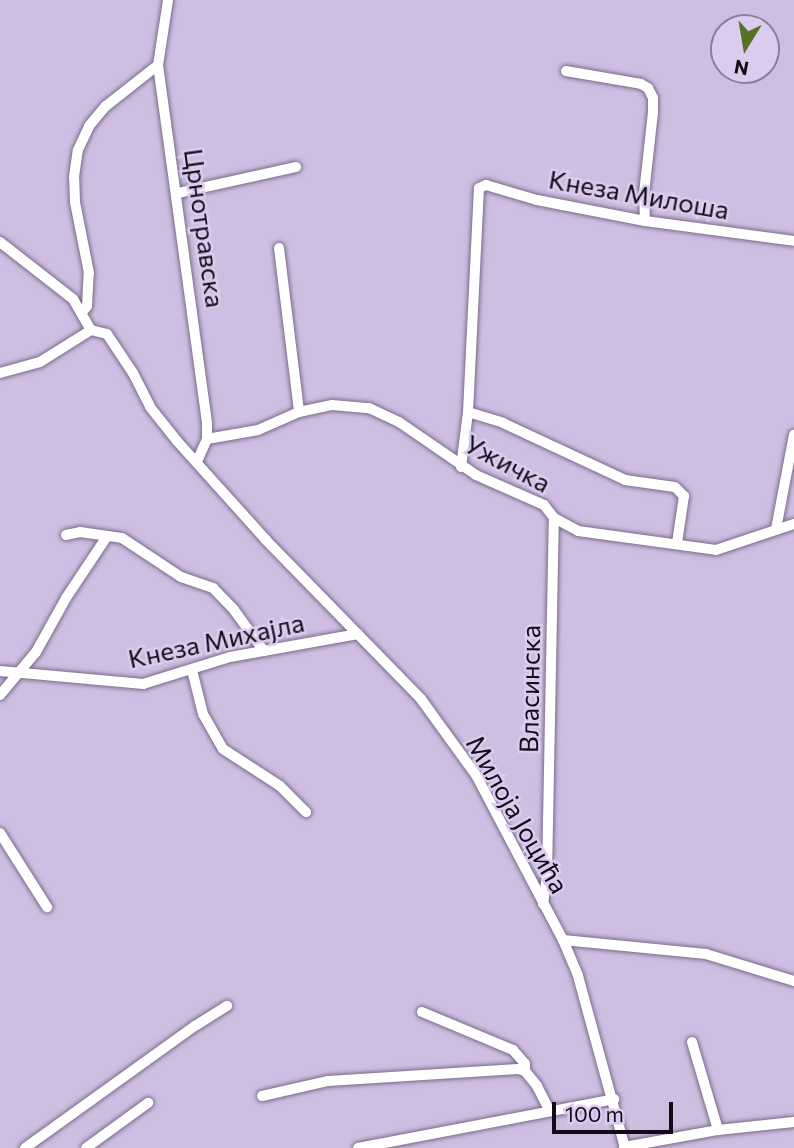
<!DOCTYPE html>
<html>
<head>
<meta charset="utf-8">
<style>
	body { margin:0 }
	#map { position:relative; width:794px; height:1148px; overflow:hidden; background:#cebee1; font-family:Commissioner,sans-serif }
	div>[style] { position:absolute }
	.roads { filter:drop-shadow(0 0 2px #7a6c8c) drop-shadow(0 0 2px #7a6c8c) }
	.minor>* { height:10px; margin:-5px; padding:0 5px; transform-origin:5px; border-radius:5px; background:#fff }
	span { translate:-50% -50%; white-space:nowrap; text-align:center; line-height:1.15; -webkit-text-stroke:5px #dbcbee; paint-order:stroke }
	.street-label { font-size:26px; color:#120c18 }
	.north { position:absolute; left:710px; top:14px; width:70px; height:70px; box-sizing:border-box; background:#dbcbee; border:2px solid #8b7f98; border-radius:50%; rotate:191deg; font-size:19px; font-weight:700; line-height:28px; text-align:center; color:#120c18 }
	.north::after { content:''; display:block; margin:auto; width:24px; height:32px; background:#587225; clip-path:polygon(50% 0,100% 100%,50% 72%,0 100%) }
	.scale { position:absolute; left:552px; top:1102px; width:121px; height:32px; box-sizing:border-box; border:4px solid #120c18; border-top:0; padding-left:9px; font-size:21px; line-height:24px; white-space:nowrap; color:#120c18; -webkit-text-stroke:5px #dbcbee; paint-order:stroke }
</style>
</head>
<body>
<div id="map">
	<div class="roads">
		<div class="minor">
			<div style="left:168px;top:0;width:66px;rotate:98.7deg"></div>
			<div style="left:158px;top:65px;width:362px;rotate:82.2deg"></div>
			<div style="left:207px;top:424px;width:15px;rotate:90deg"></div>
			<div style="left:207px;top:439px;width:24px;rotate:114deg"></div>
			<div style="left:566px;top:71px;width:76px;rotate:9.8deg"></div>
			<div style="left:641px;top:84px;width:8px;rotate:30deg"></div>
			<div style="left:648px;top:88px;width:11px;rotate:63deg"></div>
			<div style="left:653px;top:98px;width:14px;rotate:90deg"></div>
			<div style="left:653px;top:112px;width:81px;rotate:96.3deg"></div>
			<div style="left:644px;top:193px;width:28px;rotate:88deg"></div>
			<div style="left:178px;top:193px;width:121px;rotate:-12.4deg"></div>
			<div style="left:0;top:242px;width:93px;rotate:38deg"></div>
			<div style="left:73px;top:299px;width:36px;rotate:60deg"></div>
			<div style="left:91px;top:330px;width:16px;rotate:14deg"></div>
			<div style="left:107px;top:334px;width:47px;rotate:56.3deg"></div>
			<div style="left:133px;top:373px;width:38px;rotate:63deg"></div>
			<div style="left:150px;top:407px;width:43px;rotate:51.5deg"></div>
			<div style="left:177px;top:441px;width:133px;rotate:48deg"></div>
			<div style="left:266px;top:540px;width:222px;rotate:45.7deg"></div>
			<div style="left:421px;top:699px;width:94px;rotate:54.1deg"></div>
			<div style="left:476px;top:775px;width:187px;rotate:62.2deg"></div>
			<div style="left:563px;top:940px;width:39px;rotate:67deg"></div>
			<div style="left:578px;top:976px;width:178px;rotate:74.7deg"></div>
			<div style="left:279px;top:248px;width:165px;rotate:83deg"></div>
			<div style="left:83px;top:311px;width:6px;rotate:-51deg"></div>
			<div style="left:87px;top:306px;width:33px;rotate:-87deg"></div>
			<div style="left:89px;top:273px;width:72px;rotate:-101.2deg"></div>
			<div style="left:75px;top:202px;width:25px;rotate:-92deg"></div>
			<div style="left:74px;top:177px;width:27px;rotate:-82deg"></div>
			<div style="left:78px;top:150px;width:26px;rotate:-65deg"></div>
			<div style="left:89px;top:126px;width:26px;rotate:-50deg"></div>
			<div style="left:106px;top:106px;width:66px;rotate:-38.3deg"></div>
			<div style="left:0;top:373px;width:41px;rotate:-15.4deg"></div>
			<div style="left:40px;top:362px;width:60px;rotate:-32.1deg"></div>
			<div style="left:468px;top:412px;width:37px;rotate:17deg"></div>
			<div style="left:503px;top:423px;width:135px;rotate:25deg"></div>
			<div style="left:625px;top:480px;width:50px;rotate:8deg"></div>
			<div style="left:675px;top:487px;width:13px;rotate:45deg"></div>
			<div style="left:684px;top:496px;width:48px;rotate:98.5deg"></div>
			<div style="left:207px;top:439px;width:52px;rotate:-10deg"></div>
			<div style="left:258px;top:430px;width:45px;rotate:-23.7deg"></div>
			<div style="left:299px;top:412px;width:34px;rotate:-12deg"></div>
			<div style="left:332px;top:405px;width:37px;rotate:5deg"></div>
			<div style="left:369px;top:408px;width:33px;rotate:25deg"></div>
			<div style="left:399px;top:422px;width:93px;rotate:34.5deg"></div>
			<div style="left:476px;top:475px;width:74px;rotate:23.8deg"></div>
			<div style="left:544px;top:505px;width:16px;rotate:52deg"></div>
			<div style="left:554px;top:518px;width:27px;rotate:28deg"></div>
			<div style="left:578px;top:531px;width:139px;rotate:7.8deg"></div>
			<div style="left:716px;top:550px;width:82px;rotate:-18.4deg"></div>
			<div style="left:461px;top:467px;width:55px;rotate:-82.7deg"></div>
			<div style="left:468px;top:412px;width:224px;rotate:-87.2deg"></div>
			<div style="left:479px;top:188px;width:8px;rotate:-23deg"></div>
			<div style="left:486px;top:185px;width:53px;rotate:16.4deg"></div>
			<div style="left:537px;top:200px;width:110px;rotate:11deg"></div>
			<div style="left:645px;top:221px;width:150px;rotate:7.6deg"></div>
			<div style="left:776px;top:529px;width:96px;rotate:-79.2deg"></div>
			<div style="left:66px;top:535px;width:14px;rotate:-12deg"></div>
			<div style="left:80px;top:532px;width:42px;rotate:8.1deg"></div>
			<div style="left:122px;top:538px;width:71px;rotate:33.5deg"></div>
			<div style="left:181px;top:577px;width:34px;rotate:19deg"></div>
			<div style="left:213px;top:588px;width:30px;rotate:46deg"></div>
			<div style="left:234px;top:610px;width:51px;rotate:53.8deg"></div>
			<div style="left:192px;top:670px;width:45px;rotate:76deg"></div>
			<div style="left:203px;top:714px;width:40px;rotate:60.3deg"></div>
			<div style="left:223px;top:749px;width:68px;rotate:33deg"></div>
			<div style="left:280px;top:786px;width:37px;rotate:45deg"></div>
			<div style="left:0;top:671px;width:144px;rotate:5.2deg"></div>
			<div style="left:143px;top:684px;width:91px;rotate:-17.2deg"></div>
			<div style="left:230px;top:657px;width:130px;rotate:-10.2deg"></div>
			<div style="left:0;top:695px;width:56px;rotate:-50.1deg"></div>
			<div style="left:36px;top:652px;width:62px;rotate:-60.9deg"></div>
			<div style="left:66px;top:598px;width:72px;rotate:-56.3deg"></div>
			<div style="left:0;top:833px;width:88px;rotate:57.6deg"></div>
			<div style="left:543px;top:904px;width:30px;rotate:-82deg"></div>
			<div style="left:547px;top:874px;width:356px;rotate:-88.9deg"></div>
			<div style="left:563px;top:940px;width:144px;rotate:5.6deg"></div>
			<div style="left:706px;top:954px;width:92px;rotate:17.1deg"></div>
			<div style="left:422px;top:1012px;width:99px;rotate:22.7deg"></div>
			<div style="left:513px;top:1050px;width:18px;rotate:49deg"></div>
			<div style="left:525px;top:1064px;width:7px;rotate:90deg"></div>
			<div style="left:692px;top:1042px;width:92px;rotate:73.5deg"></div>
			<div style="left:262px;top:1096px;width:68px;rotate:-12.8deg"></div>
			<div style="left:328px;top:1081px;width:190px;rotate:-3.6deg"></div>
			<div style="left:518px;top:1069px;width:7px;rotate:16deg"></div>
			<div style="left:525px;top:1071px;width:19px;rotate:51deg"></div>
			<div style="left:537px;top:1086px;width:27px;rotate:63deg"></div>
			<div style="left:624px;top:1147px;width:96px;rotate:-10.3deg"></div>
			<div style="left:718px;top:1130px;width:76px;rotate:-6deg"></div>
			<div style="left:25px;top:1148px;width:209px;rotate:-35.7deg"></div>
			<div style="left:195px;top:1026px;width:38px;rotate:-32deg"></div>
			<div style="left:86px;top:1148px;width:77px;rotate:-36deg"></div>
			<div style="left:358px;top:1148px;width:261px;rotate:-10.8deg"></div>
		</div>
	</div>
	<div class="street-label">
		<span style="left:639px;top:194px;rotate:10deg">Кнеза Милоша</span>
		<span style="left:205px;top:228px;rotate:82deg">Црнотравска</span>
		<span style="left:508px;top:463px;rotate:28deg">Ужичка</span>
		<span style="left:216px;top:640px;rotate:-12deg">Кнеза Михајла</span>
		<span style="left:529px;top:689px;rotate:-89deg">Власинска</span>
		<span style="left:518px;top:814px;rotate:60deg">Милоја Јоцића</span>
	</div>
	<div class="north">N</div>
	<div class="scale">100 m</div>
</div>
</body>
</html>
